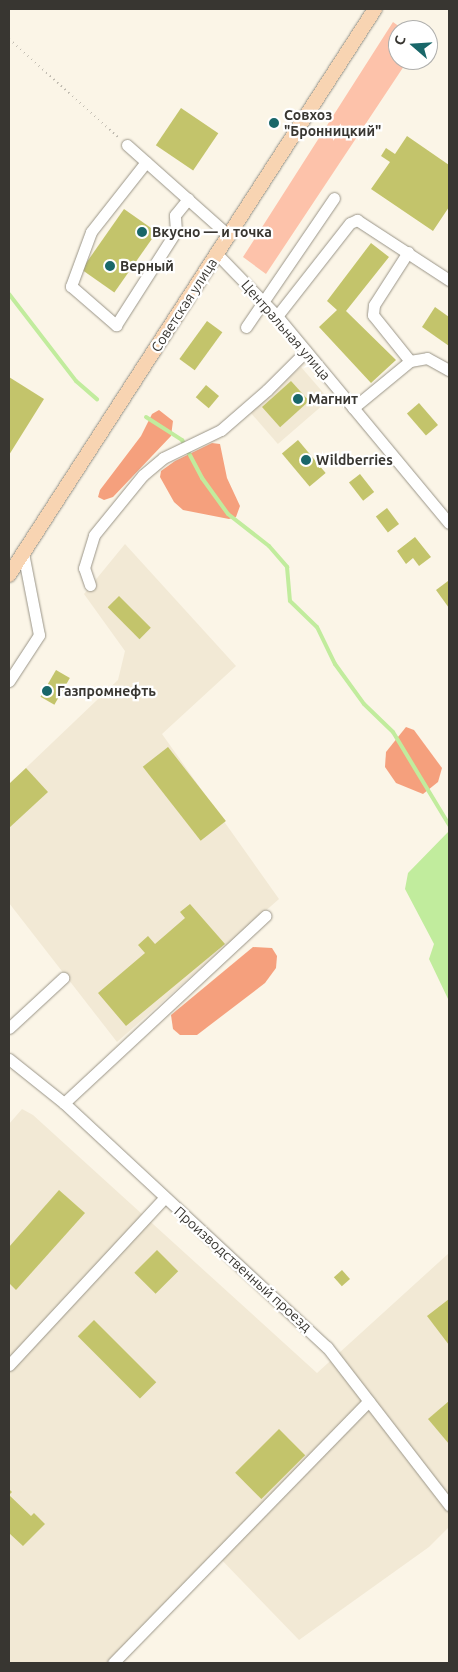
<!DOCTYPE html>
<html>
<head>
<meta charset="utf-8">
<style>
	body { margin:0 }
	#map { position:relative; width:458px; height:1672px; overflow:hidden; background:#fbf5e7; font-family:Ubuntu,sans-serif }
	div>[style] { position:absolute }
	.built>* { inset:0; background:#f2e9d5; transform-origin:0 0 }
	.green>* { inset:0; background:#fdc2aa }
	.forest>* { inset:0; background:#f5a07d }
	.water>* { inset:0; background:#c1ec9d }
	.stream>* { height:4px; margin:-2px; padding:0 2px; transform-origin:2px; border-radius:2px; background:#c1ec9d }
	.building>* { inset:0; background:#c3c46b; transform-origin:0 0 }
	.path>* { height:2px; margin-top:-1px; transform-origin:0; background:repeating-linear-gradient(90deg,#c0bbb0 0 1px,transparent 0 5px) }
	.roads { filter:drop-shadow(0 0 1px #9a9588) drop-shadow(0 0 1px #9a9588) }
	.minor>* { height:11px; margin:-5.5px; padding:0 5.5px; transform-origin:5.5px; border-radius:5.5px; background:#fff }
	.major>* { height:14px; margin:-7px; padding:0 7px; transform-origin:7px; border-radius:7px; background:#f8d4b2 }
	.dots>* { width:14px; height:14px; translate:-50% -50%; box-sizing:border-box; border:2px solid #fff; border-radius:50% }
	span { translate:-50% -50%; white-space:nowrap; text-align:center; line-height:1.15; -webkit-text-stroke:4.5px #fff; paint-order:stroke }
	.poi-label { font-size:14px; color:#383631; font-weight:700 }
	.left { translate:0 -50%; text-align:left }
	.street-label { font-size:14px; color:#383631 }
	.frame { position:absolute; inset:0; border:10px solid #383631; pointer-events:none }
	.north { position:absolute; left:388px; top:20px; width:50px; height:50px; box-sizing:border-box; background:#fff; border:1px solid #afafad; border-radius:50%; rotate:289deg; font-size:14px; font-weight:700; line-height:20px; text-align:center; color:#383631 }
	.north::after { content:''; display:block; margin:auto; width:18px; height:22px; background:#196769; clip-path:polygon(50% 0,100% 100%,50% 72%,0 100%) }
</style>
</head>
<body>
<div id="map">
	<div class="built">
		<div style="left:301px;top:367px;width:43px;height:68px;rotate:49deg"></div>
		<div style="clip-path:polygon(125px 544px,236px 666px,162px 734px,279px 899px,117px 1042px,9px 903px,9px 784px,118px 680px,125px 651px,84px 594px)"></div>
		<div style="clip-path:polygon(22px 1109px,33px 1115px,317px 1373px,449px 1253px,449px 1527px,429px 1547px,299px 1640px,215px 1553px,106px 1663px,9px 1663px,9px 1124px)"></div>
	</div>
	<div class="green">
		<div style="clip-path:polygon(393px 22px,404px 30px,398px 30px,398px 60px,408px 60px,266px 274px,243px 257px)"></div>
	</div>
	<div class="forest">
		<div style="clip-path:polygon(159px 410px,173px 421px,171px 436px,113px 497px,104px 500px,98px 497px,100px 490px,141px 436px,152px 414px)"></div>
		<div style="clip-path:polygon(212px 443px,220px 444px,227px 478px,240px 506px,236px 517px,229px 519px,183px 510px,174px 502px,160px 477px,161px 471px,175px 461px)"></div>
		<div style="clip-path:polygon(406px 727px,414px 730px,442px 768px,438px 782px,423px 794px,396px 783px,385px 767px,386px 752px)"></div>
		<div style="clip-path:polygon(253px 947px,272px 948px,277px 956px,276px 968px,265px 983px,197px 1035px,180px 1035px,173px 1029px,171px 1015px)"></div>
	</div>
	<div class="water">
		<div style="clip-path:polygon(449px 831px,449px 1001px,429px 959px,434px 944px,405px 889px,408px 873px)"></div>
	</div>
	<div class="stream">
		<div style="left:9px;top:294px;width:110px;rotate:52.4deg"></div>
		<div style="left:76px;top:381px;width:28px;rotate:41deg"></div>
		<div style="left:146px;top:417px;width:43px;rotate:32.6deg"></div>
		<div style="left:182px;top:440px;width:43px;rotate:62.2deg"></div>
		<div style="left:202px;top:478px;width:44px;rotate:54.2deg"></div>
		<div style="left:228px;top:514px;width:52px;rotate:38deg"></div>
		<div style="left:269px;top:546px;width:28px;rotate:49deg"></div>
		<div style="left:287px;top:567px;width:34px;rotate:85deg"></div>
		<div style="left:290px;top:601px;width:37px;rotate:44deg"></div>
		<div style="left:317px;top:627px;width:41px;rotate:64.1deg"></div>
		<div style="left:335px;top:664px;width:49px;rotate:54.1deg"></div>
		<div style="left:364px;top:704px;width:40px;rotate:44deg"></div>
		<div style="left:393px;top:732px;width:109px;rotate:58.9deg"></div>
	</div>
	<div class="building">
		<div style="left:181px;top:108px;width:45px;height:45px;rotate:34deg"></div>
		<div style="clip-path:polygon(407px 136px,449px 165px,449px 207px,433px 231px,371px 189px,390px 162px,381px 156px,386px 148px,395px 154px)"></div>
		<div style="left:124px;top:209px;width:40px;height:74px;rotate:35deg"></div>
		<div style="clip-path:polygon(371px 243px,389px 257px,346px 311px,396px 360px,371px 383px,319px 327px,337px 310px,327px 301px)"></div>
		<div style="clip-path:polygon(435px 307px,449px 317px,449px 346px,422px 327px)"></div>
		<div style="left:207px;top:321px;width:19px;height:47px;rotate:36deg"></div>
		<div style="clip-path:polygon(9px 377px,44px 399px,9px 455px)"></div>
		<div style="left:291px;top:381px;width:27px;height:39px;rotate:48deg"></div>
		<div style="left:206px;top:385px;width:17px;height:16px;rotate:40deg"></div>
		<div style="left:419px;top:403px;width:29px;height:16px;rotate:49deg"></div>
		<div style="left:298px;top:440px;width:43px;height:21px;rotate:50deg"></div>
		<div style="left:360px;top:474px;width:23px;height:14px;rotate:52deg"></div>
		<div style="left:387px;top:508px;width:20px;height:14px;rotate:53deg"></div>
		<div style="clip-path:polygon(415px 537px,431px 557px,419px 566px,413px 558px,406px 564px,397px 551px)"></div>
		<div style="clip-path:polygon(448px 581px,449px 582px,449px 608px,436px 590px)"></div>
		<div style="left:119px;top:596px;width:45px;height:16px;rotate:45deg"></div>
		<div style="left:56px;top:670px;width:16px;height:31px;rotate:30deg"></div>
		<div style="left:168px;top:747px;width:94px;height:32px;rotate:52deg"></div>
		<div style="clip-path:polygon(26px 768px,48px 792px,9px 828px,9px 784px)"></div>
		<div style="clip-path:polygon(190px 904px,225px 944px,126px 1026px,98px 993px,145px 953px,138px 945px,148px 936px,155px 944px,185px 918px,180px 912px)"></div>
		<div style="clip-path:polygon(59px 1190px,85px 1213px,16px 1290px,9px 1283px,9px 1247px)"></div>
		<div style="left:157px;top:1250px;width:30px;height:32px;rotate:45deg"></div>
		<div style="left:342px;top:1270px;width:12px;height:11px;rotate:48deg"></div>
		<div style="clip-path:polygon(449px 1299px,449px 1345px,427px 1316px)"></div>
		<div style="left:94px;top:1320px;width:88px;height:23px;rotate:45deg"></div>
		<div style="clip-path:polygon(449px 1401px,449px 1444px,428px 1419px)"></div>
		<div style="left:279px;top:1429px;width:37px;height:62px;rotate:45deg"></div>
		<div style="clip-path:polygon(9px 1489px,12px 1492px,9px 1495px,31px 1516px,34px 1513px,45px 1524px,23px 1546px,9px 1533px)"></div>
	</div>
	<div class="path">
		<div style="left:9px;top:39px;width:147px;rotate:42deg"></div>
	</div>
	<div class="roads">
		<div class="minor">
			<div style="left:127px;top:145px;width:137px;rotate:41.7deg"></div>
			<div style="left:146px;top:162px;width:89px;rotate:128.2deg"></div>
			<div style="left:91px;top:232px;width:58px;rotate:110.3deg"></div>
			<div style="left:71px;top:286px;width:60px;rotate:40.9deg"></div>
			<div style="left:116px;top:325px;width:112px;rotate:-57.4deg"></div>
			<div style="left:176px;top:231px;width:16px;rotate:-94deg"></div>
			<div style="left:175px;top:215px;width:21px;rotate:-51deg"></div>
			<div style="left:408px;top:252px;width:63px;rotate:122.7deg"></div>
			<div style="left:374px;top:305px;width:10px;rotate:96deg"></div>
			<div style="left:373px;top:315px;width:59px;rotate:51.2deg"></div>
			<div style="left:217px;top:254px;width:86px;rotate:45.9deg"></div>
			<div style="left:277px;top:316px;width:269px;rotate:50.3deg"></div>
			<div style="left:277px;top:316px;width:118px;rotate:-51.9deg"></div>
			<div style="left:350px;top:223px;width:8px;rotate:-23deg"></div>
			<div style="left:357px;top:220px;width:110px;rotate:33.1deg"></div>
			<div style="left:246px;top:327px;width:156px;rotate:-55.7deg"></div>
			<div style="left:353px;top:408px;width:74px;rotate:-39.5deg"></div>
			<div style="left:410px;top:361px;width:17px;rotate:-10deg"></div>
			<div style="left:427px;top:358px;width:25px;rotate:29deg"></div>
			<div style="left:90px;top:585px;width:18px;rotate:-109deg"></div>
			<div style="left:84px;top:568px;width:34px;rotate:-73deg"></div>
			<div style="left:94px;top:535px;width:77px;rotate:-50.8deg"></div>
			<div style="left:143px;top:475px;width:26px;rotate:-40deg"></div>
			<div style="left:163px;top:458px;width:64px;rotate:-25.8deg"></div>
			<div style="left:221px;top:430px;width:61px;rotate:-41deg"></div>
			<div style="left:267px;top:390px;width:55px;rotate:-45deg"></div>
			<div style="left:9px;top:681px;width:55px;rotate:-56.9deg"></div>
			<div style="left:39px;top:635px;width:84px;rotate:-101deg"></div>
			<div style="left:9px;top:1028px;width:74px;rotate:-42.8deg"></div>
			<div style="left:9px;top:1059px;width:70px;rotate:38.7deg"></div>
			<div style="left:64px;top:1103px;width:359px;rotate:42.9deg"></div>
			<div style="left:327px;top:1347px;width:200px;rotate:52.3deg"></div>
			<div style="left:64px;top:1103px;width:275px;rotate:-42.9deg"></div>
			<div style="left:9px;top:1365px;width:228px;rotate:-47.1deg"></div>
			<div style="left:113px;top:1663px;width:366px;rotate:-45.7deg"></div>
		</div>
		<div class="major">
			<div style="left:9px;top:575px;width:674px;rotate:-57.11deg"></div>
		</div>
	</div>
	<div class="dots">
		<div style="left:274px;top:123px;background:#196769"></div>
		<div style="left:142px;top:232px;background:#196769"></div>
		<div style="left:110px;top:266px;background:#196769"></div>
		<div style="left:298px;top:399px;background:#196769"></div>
		<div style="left:306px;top:460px;background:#196769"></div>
		<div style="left:47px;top:691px;background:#196769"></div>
	</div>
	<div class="poi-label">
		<span class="left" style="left:284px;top:123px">Совхоз<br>"Бронницкий"</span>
		<span class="left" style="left:152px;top:232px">Вкусно — и точка</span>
		<span class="left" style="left:120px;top:266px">Верный</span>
		<span class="left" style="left:308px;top:399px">Магнит</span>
		<span class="left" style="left:316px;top:460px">Wildberries</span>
		<span class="left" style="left:57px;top:691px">Газпромнефть</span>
	</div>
	<div class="street-label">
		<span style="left:184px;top:305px;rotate:-57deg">Советская улица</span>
		<span style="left:286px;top:330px;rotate:49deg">Центральная улица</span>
		<span style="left:243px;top:1269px;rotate:42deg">Производственный проезд</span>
	</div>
	<div class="frame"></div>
	<div class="north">С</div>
</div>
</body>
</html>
